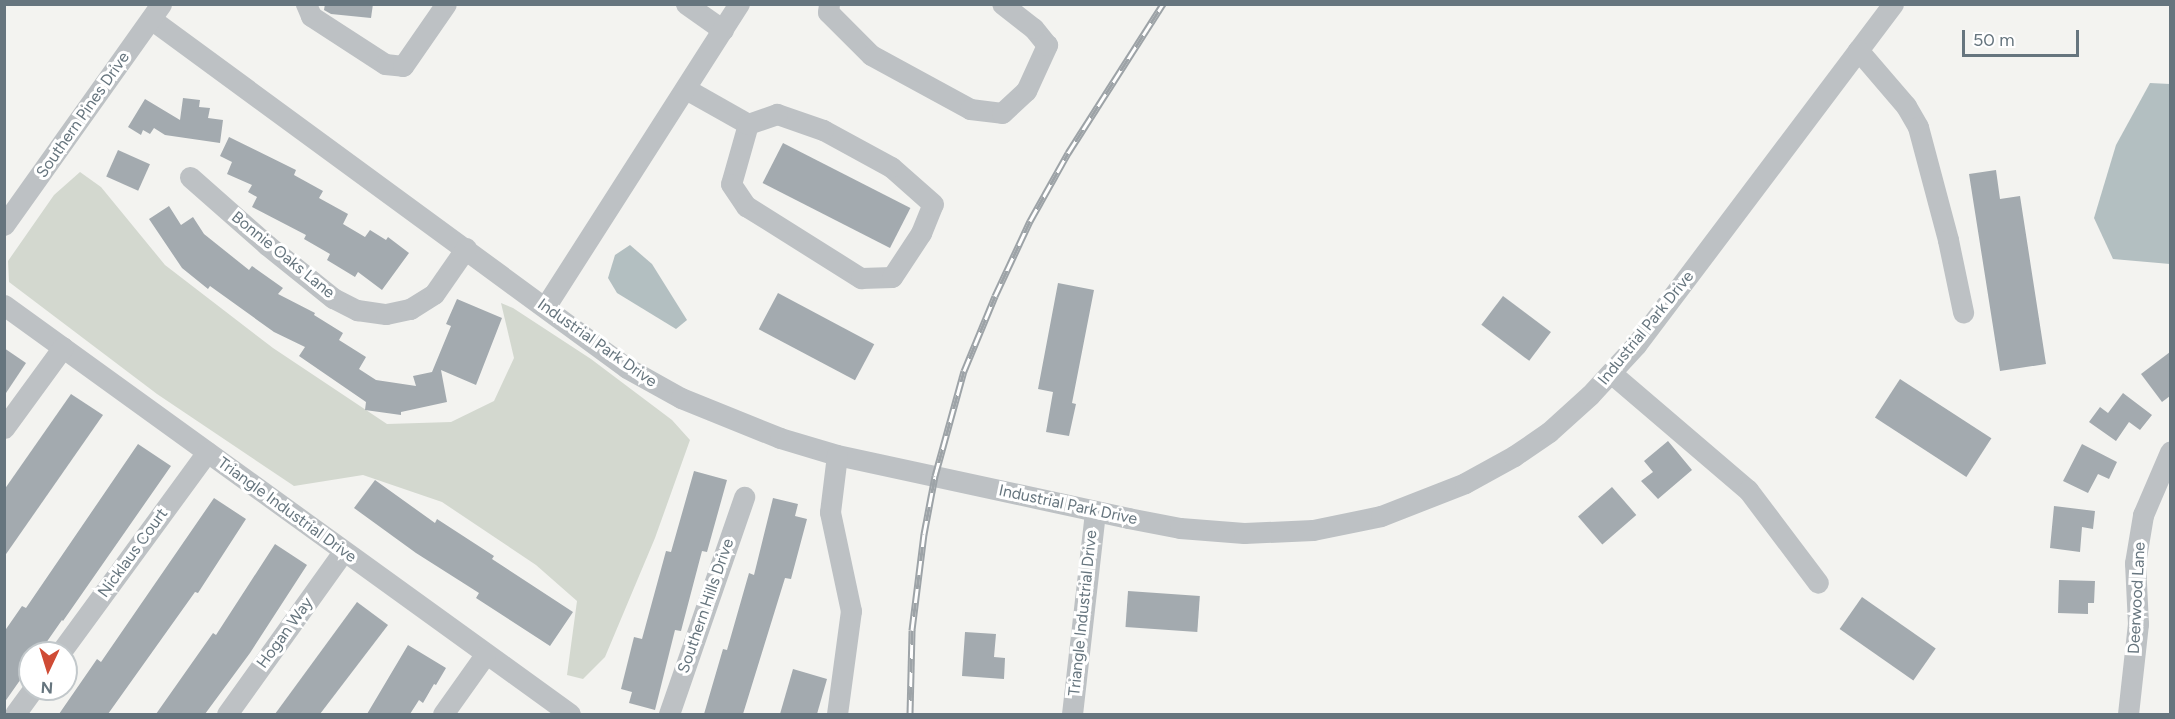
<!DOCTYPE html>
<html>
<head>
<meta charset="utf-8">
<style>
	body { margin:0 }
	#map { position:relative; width:2175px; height:719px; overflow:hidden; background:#f3f3f0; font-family:Figtree,sans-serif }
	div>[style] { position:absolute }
	.green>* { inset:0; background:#d3d8cf }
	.water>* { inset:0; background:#b3bfc1 }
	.building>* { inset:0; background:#a3aaaf; transform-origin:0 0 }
	.minor>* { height:21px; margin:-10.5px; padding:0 10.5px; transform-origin:10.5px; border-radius:10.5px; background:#bdc1c4 }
	.rail>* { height:7px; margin-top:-3.5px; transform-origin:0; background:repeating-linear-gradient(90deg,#fff 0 14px,#9da3a7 0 28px); box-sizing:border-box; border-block:2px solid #9da3a7 }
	span { translate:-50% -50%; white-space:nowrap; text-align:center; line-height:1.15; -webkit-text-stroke:6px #fff; paint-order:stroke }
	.street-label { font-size:16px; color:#66757e }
	.frame { position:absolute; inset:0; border:6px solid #66757e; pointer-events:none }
	.north { position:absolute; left:18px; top:641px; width:60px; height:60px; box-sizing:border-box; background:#fff; border:2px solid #c2c8cb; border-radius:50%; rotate:184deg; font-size:16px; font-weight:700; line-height:24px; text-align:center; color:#66757e }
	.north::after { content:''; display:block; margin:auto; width:21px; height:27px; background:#cf4b35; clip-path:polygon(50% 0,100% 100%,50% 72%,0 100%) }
	.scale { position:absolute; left:1962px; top:30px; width:117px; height:27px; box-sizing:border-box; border:3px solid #66757e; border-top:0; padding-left:8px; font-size:18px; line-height:21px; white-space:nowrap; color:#66757e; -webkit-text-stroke:4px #fff; paint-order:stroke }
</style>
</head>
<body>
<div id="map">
	<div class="green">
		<div style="clip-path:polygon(80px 172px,101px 187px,165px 265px,273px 348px,387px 424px,451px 422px,494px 401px,514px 358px,501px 303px,513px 308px,591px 359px,672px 420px,690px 440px,655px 538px,605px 657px,583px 679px,567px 675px,577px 601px,536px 565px,442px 502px,363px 475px,294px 486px,157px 394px,9px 282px,8px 261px,54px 195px)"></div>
	</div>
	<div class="water">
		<div style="clip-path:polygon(2150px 83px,2170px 84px,2170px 264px,2113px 259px,2094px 218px,2116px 145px)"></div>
		<div style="clip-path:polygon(630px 245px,652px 264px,687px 320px,676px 329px,617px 293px,608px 278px,615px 255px)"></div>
	</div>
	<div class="building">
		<div style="clip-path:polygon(325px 4px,373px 4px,371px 18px,331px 14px,324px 10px)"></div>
		<div style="clip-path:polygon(183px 98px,200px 100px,199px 107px,210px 108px,208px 118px,223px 120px,220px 143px,165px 135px,154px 128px,150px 134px,143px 130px,141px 135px,128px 127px,145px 99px,180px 120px)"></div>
		<div style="clip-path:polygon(229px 137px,296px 170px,294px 175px,323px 191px,319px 198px,348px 214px,343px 224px,365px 237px,370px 230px,386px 240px,388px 237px,409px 253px,382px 290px,358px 272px,355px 277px,327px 260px,330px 254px,304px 239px,306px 235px,252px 207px,257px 197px,248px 192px,252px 185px,227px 174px,232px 162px,220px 156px)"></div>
		<div style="left:783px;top:143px;width:143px;height:45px;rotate:27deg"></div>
		<div style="left:118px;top:150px;width:35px;height:29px;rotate:24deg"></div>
		<div style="clip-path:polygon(1996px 170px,2000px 199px,2020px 196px,2046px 364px,2000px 371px,1969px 174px)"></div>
		<div style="clip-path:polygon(169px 206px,181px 225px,193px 217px,204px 234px,249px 270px,252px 266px,283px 288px,278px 294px,315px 313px,314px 315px,343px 333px,339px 340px,366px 357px,359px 369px,376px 380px,416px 386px,413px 376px,432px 372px,451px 326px,446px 324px,457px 299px,502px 318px,476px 385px,441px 370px,447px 402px,401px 412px,401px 415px,365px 410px,366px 402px,299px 356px,305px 347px,274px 332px,210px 286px,208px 289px,182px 268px,149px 219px)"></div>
		<div style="clip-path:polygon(1058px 283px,1094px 290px,1072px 403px,1076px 404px,1069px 436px,1046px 432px,1053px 392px,1038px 389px)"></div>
		<div style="left:778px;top:293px;width:109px;height:41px;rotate:28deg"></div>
		<div style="left:1503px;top:296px;width:60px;height:36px;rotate:37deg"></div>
		<div style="clip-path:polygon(4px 348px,26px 363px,4px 396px)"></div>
		<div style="clip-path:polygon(2170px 352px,2170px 396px,2162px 402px,2141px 374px)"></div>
		<div style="left:1900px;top:379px;width:109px;height:46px;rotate:33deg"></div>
		<div style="clip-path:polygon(2123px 393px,2152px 415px,2140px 430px,2129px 422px,2116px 441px,2089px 422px,2100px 407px,2108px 413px)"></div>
		<div style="clip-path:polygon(71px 394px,103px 415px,4px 557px,4px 490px)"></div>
		<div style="clip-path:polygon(1668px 441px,1692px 470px,1658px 499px,1641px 481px,1653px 472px,1644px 461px)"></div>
		<div style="clip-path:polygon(138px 444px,171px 466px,63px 621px,62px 620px,39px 653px,30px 653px,30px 666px,4px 703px,4px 632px,22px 606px,26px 608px)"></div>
		<div style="clip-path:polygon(2082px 444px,2117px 462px,2109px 479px,2098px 474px,2088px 493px,2063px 481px)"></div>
		<div style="clip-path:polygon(694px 471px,727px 480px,707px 552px,702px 551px,681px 631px,675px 630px,655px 710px,629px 703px,632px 692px,621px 689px,634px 637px,642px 639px,666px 551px,671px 552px)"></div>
		<div style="clip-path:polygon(375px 480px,435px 523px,437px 519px,494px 556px,492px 559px,573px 612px,550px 646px,476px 598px,479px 593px,416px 553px,354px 508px)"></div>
		<div style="left:1612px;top:487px;width:37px;height:45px;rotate:49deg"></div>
		<div style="clip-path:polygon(214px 498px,246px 519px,198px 593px,195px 592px,108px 714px,59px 714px,97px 659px,101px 662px)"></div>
		<div style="clip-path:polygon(773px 498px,798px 504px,795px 516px,807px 519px,791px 579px,785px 578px,743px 714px,704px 714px,723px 649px,727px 650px,749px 573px,754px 575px)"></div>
		<div style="clip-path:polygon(2054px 506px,2095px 511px,2093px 529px,2082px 527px,2080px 552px,2050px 548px)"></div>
		<div style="clip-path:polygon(275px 544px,307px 565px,250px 653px,205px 714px,156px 714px,213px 633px,216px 635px)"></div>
		<div style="clip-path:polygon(2059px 580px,2095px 581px,2094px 603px,2088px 603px,2088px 614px,2058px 613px)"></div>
		<div style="left:1128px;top:591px;width:72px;height:36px;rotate:4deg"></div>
		<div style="left:1862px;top:597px;width:90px;height:39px;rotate:35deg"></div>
		<div style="clip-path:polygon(357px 602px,388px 625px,320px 714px,275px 714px)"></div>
		<div style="clip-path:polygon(965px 632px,996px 634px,994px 657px,1005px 658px,1004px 679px,962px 676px)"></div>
		<div style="clip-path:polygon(408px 645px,446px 668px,436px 685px,434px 684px,423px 703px,419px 700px,410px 714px,367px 714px)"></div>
		<div style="clip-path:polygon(793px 669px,827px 679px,817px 714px,780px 714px)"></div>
	</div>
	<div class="minor">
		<div style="left:306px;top:4px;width:13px;rotate:67deg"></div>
		<div style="left:311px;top:16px;width:88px;rotate:33deg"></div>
		<div style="left:385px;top:64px;width:18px;rotate:6deg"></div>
		<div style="left:403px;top:66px;width:75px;rotate:-55.3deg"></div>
		<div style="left:686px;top:4px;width:45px;rotate:35.1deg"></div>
		<div style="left:829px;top:4px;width:8px;rotate:97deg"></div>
		<div style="left:828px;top:12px;width:61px;rotate:45deg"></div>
		<div style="left:871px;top:55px;width:113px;rotate:28.6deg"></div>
		<div style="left:970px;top:109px;width:32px;rotate:7deg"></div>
		<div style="left:1002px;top:113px;width:33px;rotate:-43deg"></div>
		<div style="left:1026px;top:91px;width:51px;rotate:-65.5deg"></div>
		<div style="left:1047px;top:45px;width:22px;rotate:-129deg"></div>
		<div style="left:1033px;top:28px;width:39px;rotate:-142deg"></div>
		<div style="left:151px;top:19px;width:590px;rotate:36.25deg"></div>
		<div style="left:627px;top:368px;width:62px;rotate:29.1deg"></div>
		<div style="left:681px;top:398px;width:107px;rotate:22deg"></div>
		<div style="left:780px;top:438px;width:59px;rotate:16.6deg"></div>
		<div style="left:837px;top:455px;width:298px;rotate:12.2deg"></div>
		<div style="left:1128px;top:518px;width:53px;rotate:10.9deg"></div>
		<div style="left:1180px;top:528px;width:64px;rotate:4.5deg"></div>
		<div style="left:1244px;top:533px;width:69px;rotate:-2.5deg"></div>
		<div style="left:1313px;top:530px;width:69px;rotate:-11.6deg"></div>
		<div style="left:1381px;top:516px;width:90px;rotate:-21.4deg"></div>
		<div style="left:1465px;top:483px;width:56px;rotate:-28.9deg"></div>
		<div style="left:1514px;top:456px;width:42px;rotate:-34.4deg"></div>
		<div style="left:1549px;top:432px;width:55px;rotate:-42.1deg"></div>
		<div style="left:1590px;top:395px;width:68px;rotate:-47.4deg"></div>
		<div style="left:1636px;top:345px;width:427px;rotate:-53deg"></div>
		<div style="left:1858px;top:50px;width:74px;rotate:49.4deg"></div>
		<div style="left:1906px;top:106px;width:24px;rotate:60deg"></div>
		<div style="left:1918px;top:127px;width:117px;rotate:75.1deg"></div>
		<div style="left:1948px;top:240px;width:74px;rotate:78.2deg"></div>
		<div style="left:686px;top:89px;width:71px;rotate:29.4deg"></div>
		<div style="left:748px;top:124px;width:62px;rotate:105.8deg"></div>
		<div style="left:731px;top:184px;width:27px;rotate:56deg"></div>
		<div style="left:746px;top:206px;width:136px;rotate:32.1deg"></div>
		<div style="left:861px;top:278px;width:31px;rotate:-2deg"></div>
		<div style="left:892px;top:277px;width:53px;rotate:-56.6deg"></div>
		<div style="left:921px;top:233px;width:31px;rotate:-68deg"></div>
		<div style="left:933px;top:204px;width:56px;rotate:-138.6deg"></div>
		<div style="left:891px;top:167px;width:77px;rotate:-151.4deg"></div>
		<div style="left:823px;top:130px;width:49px;rotate:-160.8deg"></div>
		<div style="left:777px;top:114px;width:31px;rotate:161deg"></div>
		<div style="left:190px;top:177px;width:103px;rotate:41.4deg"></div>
		<div style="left:267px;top:245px;width:85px;rotate:38.8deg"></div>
		<div style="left:333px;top:298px;width:27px;rotate:27deg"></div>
		<div style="left:357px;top:310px;width:29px;rotate:8deg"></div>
		<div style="left:386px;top:314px;width:25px;rotate:-12deg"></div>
		<div style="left:410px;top:309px;width:28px;rotate:-32deg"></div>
		<div style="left:434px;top:294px;width:56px;rotate:-55.2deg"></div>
		<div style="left:4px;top:225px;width:271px;rotate:-54.6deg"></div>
		<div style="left:4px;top:305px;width:698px;rotate:35.85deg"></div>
		<div style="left:545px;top:307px;width:360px;rotate:-57.4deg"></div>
		<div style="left:1611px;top:373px;width:180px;rotate:40.5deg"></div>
		<div style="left:1748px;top:490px;width:116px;rotate:53deg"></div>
		<div style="left:4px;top:428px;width:100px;rotate:-53.9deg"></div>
		<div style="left:60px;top:653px;width:249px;rotate:-53.8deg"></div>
		<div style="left:15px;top:714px;width:31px;rotate:-54deg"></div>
		<div style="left:227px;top:714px;width:199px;rotate:-54.4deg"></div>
		<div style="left:443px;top:714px;width:72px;rotate:-54.6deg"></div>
		<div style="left:669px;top:714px;width:230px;rotate:-70.9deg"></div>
		<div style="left:837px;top:714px;width:104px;rotate:-82.3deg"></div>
		<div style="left:851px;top:611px;width:101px;rotate:-102deg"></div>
		<div style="left:830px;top:512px;width:57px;rotate:-83deg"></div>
		<div style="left:1072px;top:714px;width:204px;rotate:-83.5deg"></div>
		<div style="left:2128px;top:714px;width:91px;rotate:-83.7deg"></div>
		<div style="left:2138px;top:624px;width:61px;rotate:-92.8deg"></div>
		<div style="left:2135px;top:563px;width:49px;rotate:-80.5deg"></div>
		<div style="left:2143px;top:515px;width:69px;rotate:-66.8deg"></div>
	</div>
	<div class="rail">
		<div style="left:910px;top:714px;width:84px;rotate:-88.6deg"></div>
		<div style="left:912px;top:630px;width:97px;rotate:-82.9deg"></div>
		<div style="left:924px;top:534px;width:59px;rotate:-79.3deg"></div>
		<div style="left:935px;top:476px;width:109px;rotate:-74.6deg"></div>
		<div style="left:964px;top:371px;width:81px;rotate:-67.5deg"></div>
		<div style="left:995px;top:296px;width:83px;rotate:-65deg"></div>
		<div style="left:1030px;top:221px;width:78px;rotate:-60.8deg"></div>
		<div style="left:1068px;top:153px;width:177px;rotate:-57.5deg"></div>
	</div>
	<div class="street-label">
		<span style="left:83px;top:115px;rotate:-55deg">Southern Pines Drive</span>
		<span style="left:283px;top:255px;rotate:39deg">Bonnie Oaks Lane</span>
		<span style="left:1646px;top:328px;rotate:-51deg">Industrial Park Drive</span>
		<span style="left:597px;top:343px;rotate:35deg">Industrial Park Drive</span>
		<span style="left:1068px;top:505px;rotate:12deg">Industrial Park Drive</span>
		<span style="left:287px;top:510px;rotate:36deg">Triangle Industrial Drive</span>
		<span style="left:133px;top:553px;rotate:-54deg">Nicklaus Court</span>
		<span style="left:2137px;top:598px;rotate:-87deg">Deerwood Lane</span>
		<span style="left:706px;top:606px;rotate:-71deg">Southern Hills Drive</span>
		<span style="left:1083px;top:613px;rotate:-84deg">Triangle Industrial Drive</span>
		<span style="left:285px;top:633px;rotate:-54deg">Hogan Way</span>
	</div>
	<div class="frame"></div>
	<div class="north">N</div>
	<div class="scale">50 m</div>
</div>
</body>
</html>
